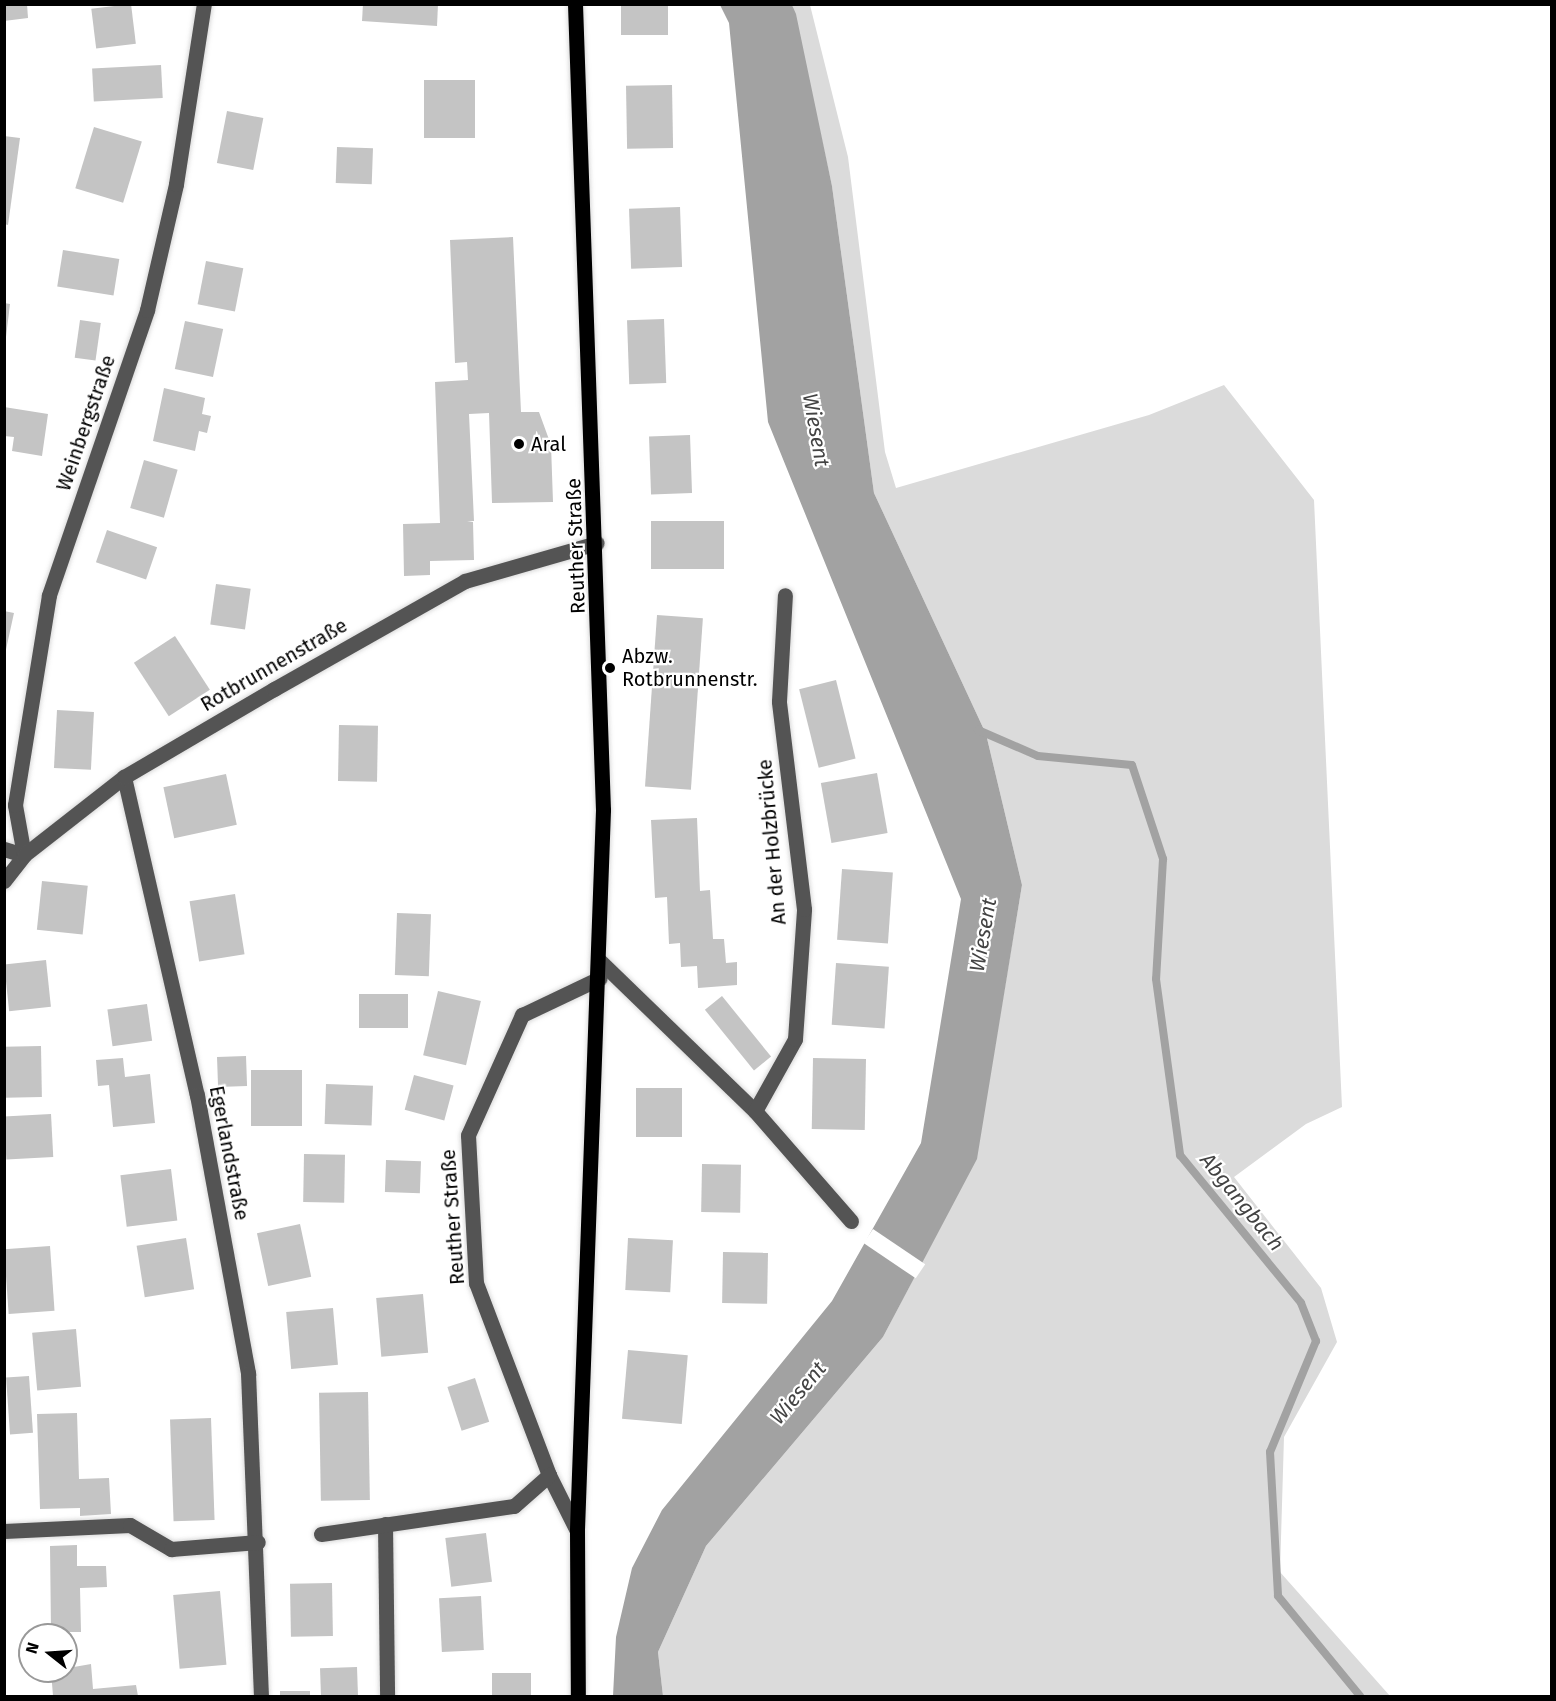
<!DOCTYPE html>
<html>
<head>
<meta charset="utf-8">
<style>
	body { margin:0 }
	#map { position:relative; width:1556px; height:1701px; overflow:hidden; background:#fff; font-family:"Fira Sans",sans-serif }
	div>[style] { position:absolute }
	.green>* { inset:0; background:#dbdbdb }
	.water>* { inset:0; background:#a2a2a2 }
	.pier>* { inset:0; background:#fff; transform-origin:0 0 }
	.stream>* { height:8px; margin:-4px; padding:0 4px; transform-origin:4px; border-radius:4px; background:#a2a2a2 }
	.building>* { inset:0; background:#c4c4c4; transform-origin:0 0 }
	.roads { filter:drop-shadow(0 0 2px #dbdbdb) drop-shadow(0 0 2px #dbdbdb) }
	.minor>* { height:15px; margin:-7.5px; padding:0 7.5px; transform-origin:7.5px; border-radius:7.5px; background:#545454 }
	.major>* { height:15px; margin:-7.5px; padding:0 7.5px; transform-origin:7.5px; border-radius:7.5px; background:#000 }
	.dots>* { width:16px; height:16px; translate:-50% -50%; box-sizing:border-box; border:3px solid #fff; border-radius:50% }
	span { translate:-50% -50%; white-space:nowrap; text-align:center; line-height:1.15; -webkit-text-stroke:4.5px #fff; paint-order:stroke }
	.street-label { font-size:20px; color:#000 }
	.poi-label { font-size:20px; color:#000 }
	.left { translate:0 -50%; text-align:left }
	.water-label { font-size:21px; color:#434343; font-style:italic }
	.frame { position:absolute; inset:0; border:6px solid #000; pointer-events:none }
	.north { position:absolute; left:18px; top:1623px; width:60px; height:60px; box-sizing:border-box; background:#fff; border:2px solid #999; border-radius:50%; rotate:287deg; font-size:16px; font-weight:700; line-height:24px; text-align:center; color:#000 }
	.north::after { content:''; display:block; margin:auto; width:21px; height:27px; background:#000; clip-path:polygon(50% 0,100% 100%,50% 72%,0 100%) }
</style>
</head>
<body>
<div id="map">
	<div class="green">
		<div style="clip-path:polygon(792px 5px,810px 5px,848px 157px,885px 452px,896px 488px,1149px 415px,1224px 385px,1314px 500px,1342px 1107px,1306px 1124px,1234px 1177px,1321px 1288px,1337px 1342px,1284px 1437px,1280px 1572px,1390px 1696px,663px 1696px,658px 1652px,706px 1546px,883px 1337px,976px 1159px,1022px 885px,986px 734px,874px 493px,832px 186px)"></div>
	</div>
	<div class="water">
		<div style="clip-path:polygon(720px 5px,792px 5px,796px 14px,832px 186px,874px 493px,986px 734px,1022px 885px,977px 1159px,883px 1337px,706px 1546px,658px 1652px,663px 1696px,613px 1696px,616px 1637px,632px 1568px,662px 1510px,832px 1301px,921px 1143px,961px 899px,768px 422px,729px 23px)"></div>
	</div>
	<div class="pier">
		<div style="left:873px;top:1229px;width:63px;height:17px;rotate:34deg"></div>
	</div>
	<div class="stream">
		<div style="left:978px;top:730px;width:65px;rotate:23.4deg"></div>
		<div style="left:1038px;top:756px;width:94px;rotate:5.5deg"></div>
		<div style="left:1132px;top:765px;width:99px;rotate:71.7deg"></div>
		<div style="left:1163px;top:859px;width:120px;rotate:93.3deg"></div>
		<div style="left:1156px;top:979px;width:178px;rotate:82.2deg"></div>
		<div style="left:1180px;top:1155px;width:191px;rotate:50.7deg"></div>
		<div style="left:1301px;top:1303px;width:41px;rotate:68.5deg"></div>
		<div style="left:1316px;top:1341px;width:120px;rotate:112.5deg"></div>
		<div style="left:1270px;top:1452px;width:144px;rotate:86.8deg"></div>
		<div style="left:1278px;top:1596px;width:129px;rotate:50.6deg"></div>
	</div>
	<div class="building">
		<div style="clip-path:polygon(4px 4px,27px 4px,28px 18px,4px 21px)"></div>
		<div style="left:131px;top:4px;width:40px;height:40px;rotate:83deg"></div>
		<div style="clip-path:polygon(363px 4px,438px 4px,437px 26px,362px 21px)"></div>
		<div style="left:621px;top:4px;width:47px;height:31px"></div>
		<div style="left:161px;top:65px;width:33px;height:69px;rotate:87deg"></div>
		<div style="left:424px;top:80px;width:51px;height:58px"></div>
		<div style="left:672px;top:85px;width:63px;height:46px;rotate:89deg"></div>
		<div style="left:227px;top:111px;width:37px;height:53px;rotate:11deg"></div>
		<div style="left:94px;top:127px;width:50px;height:64px;rotate:17deg"></div>
		<div style="clip-path:polygon(4px 136px,20px 138px,8px 225px,4px 224px)"></div>
		<div style="left:337px;top:147px;width:36px;height:36px;rotate:2deg"></div>
		<div style="left:680px;top:207px;width:60px;height:51px;rotate:88deg"></div>
		<div style="clip-path:polygon(513px 237px,521px 412px,539px 412px,551px 445px,553px 502px,492px 503px,489px 413px,469px 414px,474px 521px,467px 521px,473px 522px,474px 560px,430px 561px,430px 575px,404px 576px,403px 524px,440px 523px,435px 382px,468px 380px,467px 362px,455px 363px,450px 240px)"></div>
		<div style="left:63px;top:250px;width:57px;height:37px;rotate:9deg"></div>
		<div style="left:206px;top:261px;width:38px;height:44px;rotate:11deg"></div>
		<div style="clip-path:polygon(4px 303px,10px 304px,6px 337px,4px 337px)"></div>
		<div style="left:664px;top:319px;width:64px;height:37px;rotate:88deg"></div>
		<div style="left:80px;top:320px;width:21px;height:38px;rotate:8deg"></div>
		<div style="left:185px;top:321px;width:39px;height:49px;rotate:12deg"></div>
		<div style="clip-path:polygon(164px 388px,205px 398px,202px 414px,211px 416px,207px 433px,199px 431px,195px 451px,153px 441px)"></div>
		<div style="clip-path:polygon(4px 407px,48px 414px,42px 456px,12px 451px,14px 437px,4px 436px)"></div>
		<div style="left:690px;top:435px;width:58px;height:41px;rotate:88deg"></div>
		<div style="left:144px;top:460px;width:35px;height:50px;rotate:16deg"></div>
		<div style="left:651px;top:521px;width:73px;height:48px"></div>
		<div style="left:107px;top:530px;width:53px;height:34px;rotate:19deg"></div>
		<div style="left:216px;top:584px;width:35px;height:41px;rotate:8deg"></div>
		<div style="clip-path:polygon(4px 611px,14px 613px,5px 654px,4px 653px)"></div>
		<div style="left:657px;top:615px;width:46px;height:172px;rotate:4deg"></div>
		<div style="left:175px;top:636px;width:64px;height:49px;rotate:57deg"></div>
		<div style="left:836px;top:680px;width:81px;height:38px;rotate:76deg"></div>
		<div style="left:57px;top:710px;width:37px;height:58px;rotate:3deg"></div>
		<div style="left:339px;top:725px;width:39px;height:56px;rotate:1deg"></div>
		<div style="left:877px;top:773px;width:61px;height:57px;rotate:80deg"></div>
		<div style="left:226px;top:774px;width:52px;height:64px;rotate:78deg"></div>
		<div style="clip-path:polygon(697px 818px,700px 891px,710px 890px,713px 939px,724px 939px,726px 963px,737px 962px,737px 985px,698px 988px,697px 966px,681px 967px,680px 943px,669px 944px,667px 897px,655px 898px,651px 820px)"></div>
		<div style="left:842px;top:869px;width:51px;height:71px;rotate:4deg"></div>
		<div style="left:42px;top:881px;width:46px;height:49px;rotate:6deg"></div>
		<div style="left:235px;top:894px;width:61px;height:46px;rotate:81deg"></div>
		<div style="left:397px;top:913px;width:34px;height:62px;rotate:2deg"></div>
		<div style="left:46px;top:960px;width:47px;height:42px;rotate:84deg"></div>
		<div style="left:836px;top:963px;width:53px;height:62px;rotate:4deg"></div>
		<div style="left:438px;top:991px;width:44px;height:66px;rotate:13deg"></div>
		<div style="left:408px;top:994px;width:34px;height:49px;rotate:90deg"></div>
		<div style="left:722px;top:996px;width:78px;height:22px;rotate:51deg"></div>
		<div style="left:147px;top:1004px;width:37px;height:40px;rotate:82deg"></div>
		<div style="left:41px;top:1046px;width:51px;height:37px;rotate:89deg"></div>
		<div style="left:246px;top:1056px;width:30px;height:29px;rotate:88deg"></div>
		<div style="clip-path:polygon(123px 1058px,125px 1077px,150px 1074px,155px 1123px,113px 1127px,109px 1085px,98px 1086px,96px 1060px)"></div>
		<div style="left:813px;top:1058px;width:53px;height:71px;rotate:1deg"></div>
		<div style="left:251px;top:1070px;width:51px;height:56px"></div>
		<div style="left:414px;top:1075px;width:41px;height:36px;rotate:15deg"></div>
		<div style="left:326px;top:1084px;width:47px;height:40px;rotate:2deg"></div>
		<div style="left:636px;top:1088px;width:46px;height:49px"></div>
		<div style="left:51px;top:1114px;width:43px;height:47px;rotate:87deg"></div>
		<div style="left:304px;top:1154px;width:41px;height:48px;rotate:1deg"></div>
		<div style="left:386px;top:1160px;width:35px;height:32px;rotate:2deg"></div>
		<div style="left:702px;top:1164px;width:39px;height:48px;rotate:1deg"></div>
		<div style="left:171px;top:1169px;width:52px;height:51px;rotate:83deg"></div>
		<div style="left:300px;top:1224px;width:54px;height:44px;rotate:78deg"></div>
		<div style="left:186px;top:1238px;width:52px;height:50px;rotate:81deg"></div>
		<div style="left:628px;top:1238px;width:45px;height:52px;rotate:3deg"></div>
		<div style="left:50px;top:1246px;width:65px;height:46px;rotate:86deg"></div>
		<div style="left:723px;top:1252px;width:45px;height:51px;rotate:1deg"></div>
		<div style="left:423px;top:1294px;width:59px;height:47px;rotate:85deg"></div>
		<div style="left:333px;top:1308px;width:57px;height:47px;rotate:85deg"></div>
		<div style="left:76px;top:1329px;width:58px;height:44px;rotate:85deg"></div>
		<div style="left:628px;top:1350px;width:60px;height:69px;rotate:5deg"></div>
		<div style="left:29px;top:1376px;width:57px;height:23px;rotate:86deg"></div>
		<div style="left:475px;top:1378px;width:46px;height:29px;rotate:72deg"></div>
		<div style="left:368px;top:1392px;width:108px;height:49px;rotate:89deg"></div>
		<div style="clip-path:polygon(77px 1413px,79px 1479px,109px 1478px,111px 1514px,80px 1516px,80px 1508px,40px 1509px,37px 1414px)"></div>
		<div style="left:211px;top:1418px;width:102px;height:41px;rotate:88deg"></div>
		<div style="left:486px;top:1533px;width:49px;height:41px;rotate:83deg"></div>
		<div style="clip-path:polygon(77px 1545px,77px 1566px,106px 1566px,107px 1587px,80px 1588px,81px 1632px,51px 1632px,50px 1546px)"></div>
		<div style="left:332px;top:1583px;width:53px;height:42px;rotate:89deg"></div>
		<div style="left:220px;top:1591px;width:74px;height:47px;rotate:85deg"></div>
		<div style="left:481px;top:1596px;width:54px;height:42px;rotate:87deg"></div>
		<div style="clip-path:polygon(91px 1664px,93px 1689px,136px 1685px,138px 1696px,53px 1696px,51px 1671px)"></div>
		<div style="left:357px;top:1667px;width:29px;height:37px;rotate:88deg"></div>
		<div style="left:492px;top:1673px;width:39px;height:23px"></div>
		<div style="left:280px;top:1691px;width:30px;height:5px"></div>
	</div>
	<div class="roads">
		<div class="minor">
			<div style="left:124px;top:777px;width:326px;rotate:77.1deg"></div>
			<div style="left:197px;top:1095px;width:283px;rotate:79.6deg"></div>
			<div style="left:248px;top:1373px;width:323px;rotate:87.7deg"></div>
			<div style="left:4px;top:849px;width:21px;rotate:17deg"></div>
			<div style="left:24px;top:855px;width:51px;rotate:-100.2deg"></div>
			<div style="left:15px;top:805px;width:213px;rotate:-80.8deg"></div>
			<div style="left:49px;top:595px;width:301px;rotate:-71deg"></div>
			<div style="left:147px;top:310px;width:129px;rotate:-77deg"></div>
			<div style="left:176px;top:184px;width:182px;rotate:-81.2deg"></div>
			<div style="left:4px;top:881px;width:33px;rotate:-52deg"></div>
			<div style="left:24px;top:855px;width:127px;rotate:-38deg"></div>
			<div style="left:124px;top:777px;width:174px;rotate:-30.4deg"></div>
			<div style="left:274px;top:689px;width:219px;rotate:-29.5deg"></div>
			<div style="left:465px;top:581px;width:137px;rotate:-16.1deg"></div>
			<div style="left:599px;top:960px;width:217px;rotate:44.1deg"></div>
			<div style="left:755px;top:1111px;width:146px;rotate:48.9deg"></div>
			<div style="left:755px;top:1111px;width:82px;rotate:-60.9deg"></div>
			<div style="left:795px;top:1039px;width:130px;rotate:-86deg"></div>
			<div style="left:804px;top:909px;width:209px;rotate:-96.9deg"></div>
			<div style="left:779px;top:701px;width:106px;rotate:-86.8deg"></div>
			<div style="left:385px;top:1524px;width:172px;rotate:89.3deg"></div>
			<div style="left:4px;top:1531px;width:126px;rotate:-2.7deg"></div>
			<div style="left:130px;top:1525px;width:48px;rotate:30.3deg"></div>
			<div style="left:171px;top:1549px;width:87px;rotate:-4.6deg"></div>
			<div style="left:577px;top:1531px;width:63px;rotate:-116.6deg"></div>
			<div style="left:549px;top:1475px;width:205px;rotate:-110.8deg"></div>
			<div style="left:476px;top:1283px;width:148px;rotate:-93.1deg"></div>
			<div style="left:468px;top:1135px;width:132px;rotate:-65.8deg"></div>
			<div style="left:522px;top:1015px;width:86px;rotate:-25.4deg"></div>
			<div style="left:321px;top:1534px;width:195px;rotate:-8.3deg"></div>
			<div style="left:514px;top:1506px;width:47px;rotate:-41.5deg"></div>
		</div>
		<div class="major">
			<div style="left:575px;top:4px;width:806px;rotate:88.01deg"></div>
			<div style="left:603px;top:810px;width:721px;rotate:92.07deg"></div>
			<div style="left:577px;top:1531px;width:165px;rotate:89.7deg"></div>
		</div>
	</div>
	<div class="dots">
		<div style="left:519px;top:444px;background:#000"></div>
		<div style="left:610px;top:668px;background:#000"></div>
	</div>
	<div class="street-label">
		<span style="left:86px;top:423px;rotate:-71deg">Weinbergstraße</span>
		<span style="left:576px;top:546px;rotate:-92deg">Reuther Straße</span>
		<span style="left:274px;top:665px;rotate:-30deg">Rotbrunnenstraße</span>
		<span style="left:772px;top:842px;rotate:-95deg">An der Holzbrücke</span>
		<span style="left:229px;top:1153px;rotate:79deg">Egerlandstraße</span>
		<span style="left:453px;top:1217px;rotate:-94deg">Reuther Straße</span>
	</div>
	<div class="poi-label">
		<span class="left" style="left:531px;top:444px">Aral</span>
		<span class="left" style="left:622px;top:668px">Abzw.<br>Rotbrunnenstr.</span>
	</div>
	<div class="water-label">
		<span style="left:816px;top:430px;rotate:80deg">Wiesent</span>
		<span style="left:983px;top:935px;rotate:-80deg">Wiesent</span>
		<span style="left:1242px;top:1202px;rotate:51deg">Abgangbach</span>
		<span style="left:798px;top:1393px;rotate:-50deg">Wiesent</span>
	</div>
	<div class="frame"></div>
	<div class="north">N</div>
</div>
</body>
</html>
